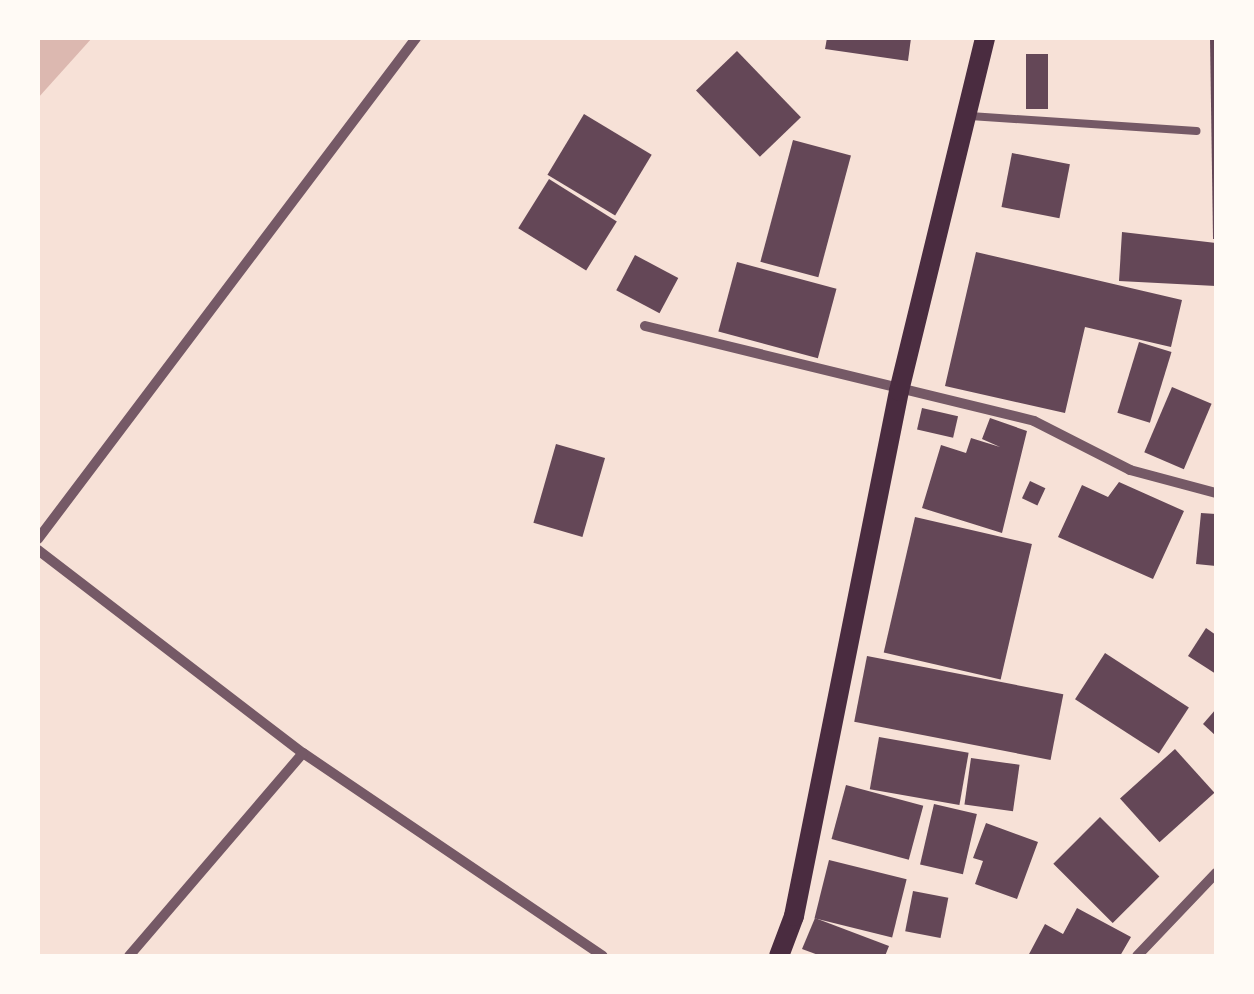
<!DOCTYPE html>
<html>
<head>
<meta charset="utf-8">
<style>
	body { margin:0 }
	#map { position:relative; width:1254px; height:994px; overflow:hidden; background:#f7e1d7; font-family:"Noto Serif",serif }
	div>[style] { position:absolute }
	.water>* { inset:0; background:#dcb8b0 }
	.building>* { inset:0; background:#644757; transform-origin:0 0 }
	.service>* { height:8px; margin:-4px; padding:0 4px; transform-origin:4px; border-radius:4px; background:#755966 }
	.minor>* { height:10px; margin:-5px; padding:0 5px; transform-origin:5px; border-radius:5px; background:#755966 }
	.secondary>* { height:20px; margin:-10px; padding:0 10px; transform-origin:10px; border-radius:10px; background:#4a2c40 }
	span { translate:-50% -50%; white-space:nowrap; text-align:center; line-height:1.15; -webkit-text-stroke:9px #fffaf5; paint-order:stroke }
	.frame { position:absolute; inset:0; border:40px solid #fffaf5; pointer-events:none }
</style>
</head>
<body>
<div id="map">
	<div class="water">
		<div style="clip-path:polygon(38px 38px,92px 38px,38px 98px)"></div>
	</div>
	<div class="building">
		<div style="clip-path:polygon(827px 38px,911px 38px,908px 61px,825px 49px)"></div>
		<div style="clip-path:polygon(1210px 38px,1216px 38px,1216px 239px,1213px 239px)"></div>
		<div style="left:737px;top:51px;width:92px;height:57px;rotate:46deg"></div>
		<div style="left:1026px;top:54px;width:22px;height:55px"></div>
		<div style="left:584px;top:114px;width:79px;height:71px;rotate:31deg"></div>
		<div style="left:793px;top:140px;width:60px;height:126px;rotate:15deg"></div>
		<div style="left:1012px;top:153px;width:59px;height:55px;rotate:11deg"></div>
		<div style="left:549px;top:179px;width:80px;height:58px;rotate:32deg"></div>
		<div style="clip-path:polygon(1122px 232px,1216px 243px,1216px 286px,1119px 281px)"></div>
		<div style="clip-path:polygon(976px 252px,1182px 300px,1171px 347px,1085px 327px,1065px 413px,945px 386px)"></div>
		<div style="left:635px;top:255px;width:49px;height:40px;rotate:28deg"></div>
		<div style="left:737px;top:262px;width:103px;height:72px;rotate:15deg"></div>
		<div style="left:1139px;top:342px;width:34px;height:74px;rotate:17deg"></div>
		<div style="left:1172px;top:387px;width:43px;height:71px;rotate:23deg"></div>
		<div style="left:922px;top:408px;width:37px;height:22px;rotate:13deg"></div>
		<div style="clip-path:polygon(990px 418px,1027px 431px,1002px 533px,922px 508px,941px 445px,966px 453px,971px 438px,1000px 447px,982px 439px)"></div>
		<div style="left:556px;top:444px;width:51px;height:82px;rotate:16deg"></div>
		<div style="left:1030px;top:481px;width:17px;height:19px;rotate:25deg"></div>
		<div style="clip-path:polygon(1119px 482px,1184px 511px,1153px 579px,1058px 537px,1082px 485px,1108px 497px)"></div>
		<div style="clip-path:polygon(1201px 513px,1216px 514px,1216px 566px,1196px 564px)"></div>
		<div style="left:915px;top:517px;width:120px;height:139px;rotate:13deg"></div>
		<div style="clip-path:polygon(1206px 628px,1216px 635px,1216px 674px,1188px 656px)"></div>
		<div style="left:1105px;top:653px;width:100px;height:55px;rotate:33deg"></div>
		<div style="left:867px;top:656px;width:200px;height:67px;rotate:11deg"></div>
		<div style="clip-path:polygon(1216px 709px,1216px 736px,1203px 724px)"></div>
		<div style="left:879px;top:737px;width:91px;height:53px;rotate:10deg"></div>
		<div style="left:1175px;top:749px;width:59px;height:74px;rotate:48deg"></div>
		<div style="left:971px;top:758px;width:49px;height:47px;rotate:8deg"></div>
		<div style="left:846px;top:785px;width:80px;height:56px;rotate:15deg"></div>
		<div style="left:934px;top:804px;width:44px;height:62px;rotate:13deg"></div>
		<div style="left:1100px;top:817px;width:84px;height:66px;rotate:45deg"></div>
		<div style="clip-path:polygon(986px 823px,1038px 842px,1017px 899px,975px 884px,983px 861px,973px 858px)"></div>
		<div style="left:829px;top:860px;width:80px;height:60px;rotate:14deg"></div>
		<div style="left:913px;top:891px;width:36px;height:41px;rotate:11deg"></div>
		<div style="clip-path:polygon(1077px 908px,1131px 937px,1120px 956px,1028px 956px,1045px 924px,1063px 934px)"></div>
		<div style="clip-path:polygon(815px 918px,889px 946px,885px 956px,821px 956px,802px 949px)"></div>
	</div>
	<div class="service">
		<div style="left:970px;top:116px;width:227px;rotate:3.8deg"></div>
	</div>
	<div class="minor">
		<div style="left:645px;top:326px;width:400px;rotate:13.7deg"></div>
		<div style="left:1034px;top:421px;width:108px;rotate:27deg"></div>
		<div style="left:1130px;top:470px;width:89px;rotate:15deg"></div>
		<div style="left:38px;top:539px;width:628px;rotate:-52.97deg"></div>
		<div style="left:38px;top:550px;width:334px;rotate:37.5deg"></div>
		<div style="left:303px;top:753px;width:362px;rotate:34.1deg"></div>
		<div style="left:129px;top:956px;width:267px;rotate:-49.4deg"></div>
		<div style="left:1137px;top:956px;width:115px;rotate:-46.4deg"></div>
	</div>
	<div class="secondary">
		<div style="left:779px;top:956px;width:43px;rotate:-69.4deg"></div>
		<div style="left:794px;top:916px;width:535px;rotate:-78.69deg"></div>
		<div style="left:899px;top:391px;width:363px;rotate:-76.3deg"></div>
	</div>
	<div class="frame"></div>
</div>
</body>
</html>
